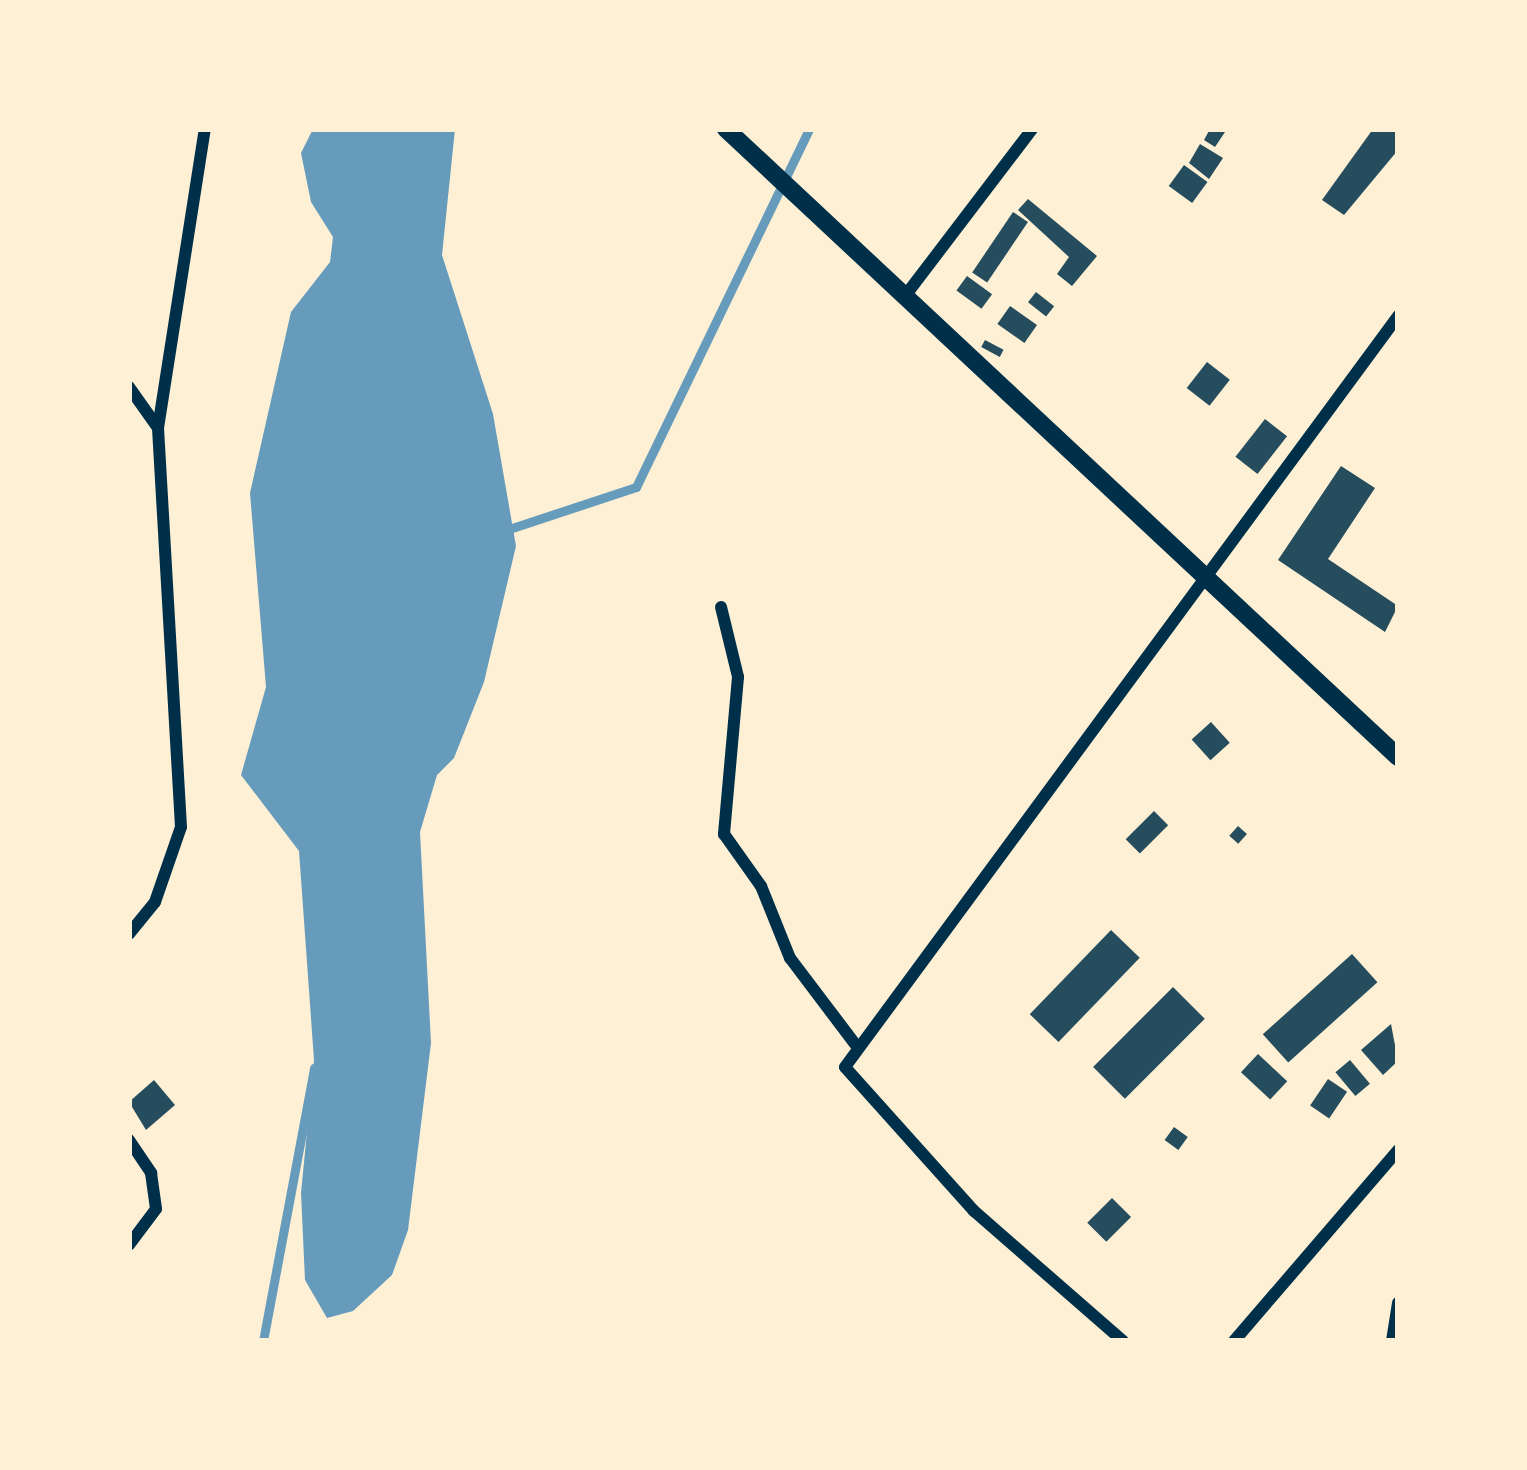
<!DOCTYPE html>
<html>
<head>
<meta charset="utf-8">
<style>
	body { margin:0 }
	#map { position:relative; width:1527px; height:1470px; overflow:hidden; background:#fdf0d5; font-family:"DM Sans",sans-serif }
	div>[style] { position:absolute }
	.water>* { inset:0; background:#669bbc }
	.stream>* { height:9px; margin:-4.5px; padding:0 4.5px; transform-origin:4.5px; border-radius:4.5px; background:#669bbc }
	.building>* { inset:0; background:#264d5e; transform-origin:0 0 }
	.minor>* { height:12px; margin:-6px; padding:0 6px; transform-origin:6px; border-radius:6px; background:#003049 }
	.tertiary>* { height:18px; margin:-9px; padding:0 9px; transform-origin:9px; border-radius:9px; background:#003049 }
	span { translate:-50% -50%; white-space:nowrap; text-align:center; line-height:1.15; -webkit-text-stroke:9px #fdf0d5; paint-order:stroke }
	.frame { position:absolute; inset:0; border:132px solid #fdf0d5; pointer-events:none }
</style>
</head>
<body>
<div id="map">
	<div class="water">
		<div style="clip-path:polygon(313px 129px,455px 129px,442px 255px,493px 414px,516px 546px,484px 682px,454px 758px,437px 775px,420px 832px,431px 1043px,408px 1230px,392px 1275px,353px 1311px,327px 1318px,305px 1280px,301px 1193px,314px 1060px,299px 851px,241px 775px,266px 687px,250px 493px,291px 312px,330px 262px,333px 237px,311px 202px,301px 153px)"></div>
	</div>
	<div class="stream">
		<div style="left:506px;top:530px;width:137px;rotate:-18.3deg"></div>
		<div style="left:636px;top:487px;width:398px;rotate:-64.2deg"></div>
		<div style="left:263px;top:1341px;width:278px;rotate:-79.4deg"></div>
	</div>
	<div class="building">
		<div style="clip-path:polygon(1210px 129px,1227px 129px,1215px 147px,1204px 140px)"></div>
		<div style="clip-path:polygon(1373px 129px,1398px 129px,1398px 150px,1344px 215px,1322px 200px)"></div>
		<div style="clip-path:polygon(1200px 144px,1223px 158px,1209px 179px,1189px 163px)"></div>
		<div style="left:1184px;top:165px;width:29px;height:26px;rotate:36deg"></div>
		<div style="clip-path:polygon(1028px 199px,1097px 256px,1072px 286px,1057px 274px,1069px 257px,1018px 210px)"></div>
		<div style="left:1013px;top:212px;width:18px;height:73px;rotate:34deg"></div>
		<div style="left:967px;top:276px;width:31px;height:18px;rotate:36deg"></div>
		<div style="left:1036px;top:292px;width:23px;height:13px;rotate:38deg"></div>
		<div style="left:1010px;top:306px;width:33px;height:22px;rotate:35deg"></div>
		<div style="left:985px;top:340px;width:21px;height:8px;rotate:28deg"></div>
		<div style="left:1207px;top:362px;width:29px;height:33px;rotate:38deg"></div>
		<div style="left:1265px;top:419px;width:28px;height:48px;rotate:38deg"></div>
		<div style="clip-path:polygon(1341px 466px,1375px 488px,1328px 559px,1398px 606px,1385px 632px,1278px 560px)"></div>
		<div style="left:1211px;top:722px;width:28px;height:26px;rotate:48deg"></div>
		<div style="left:1154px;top:811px;width:20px;height:40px;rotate:45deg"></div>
		<div style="left:1238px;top:826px;width:12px;height:13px;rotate:42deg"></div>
		<div style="left:1111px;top:930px;width:40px;height:117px;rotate:44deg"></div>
		<div style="left:1352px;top:954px;width:38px;height:120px;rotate:48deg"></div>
		<div style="left:1173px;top:987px;width:45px;height:113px;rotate:45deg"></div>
		<div style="clip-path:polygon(1391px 1024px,1398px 1061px,1383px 1075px,1361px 1050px)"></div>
		<div style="left:1258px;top:1054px;width:40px;height:25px;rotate:43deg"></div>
		<div style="left:1350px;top:1060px;width:31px;height:19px;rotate:50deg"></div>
		<div style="left:1328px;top:1079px;width:23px;height:32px;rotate:34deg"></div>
		<div style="clip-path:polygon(154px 1080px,175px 1105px,146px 1130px,129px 1102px)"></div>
		<div style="left:1174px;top:1127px;width:17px;height:16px;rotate:36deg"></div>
		<div style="left:1112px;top:1198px;width:27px;height:35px;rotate:45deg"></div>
	</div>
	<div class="minor">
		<div style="left:905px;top:296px;width:210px;rotate:-52.7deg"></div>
		<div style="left:129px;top:387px;width:50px;rotate:54.7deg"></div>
		<div style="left:721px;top:607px;width:72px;rotate:76.3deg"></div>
		<div style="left:738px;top:677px;width:158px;rotate:95.1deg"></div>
		<div style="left:724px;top:834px;width:64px;rotate:54.6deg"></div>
		<div style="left:761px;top:886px;width:78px;rotate:68.1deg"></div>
		<div style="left:790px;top:958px;width:108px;rotate:52.9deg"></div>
		<div style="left:129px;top:934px;width:41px;rotate:-50.9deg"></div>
		<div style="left:155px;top:902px;width:79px;rotate:-70.9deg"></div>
		<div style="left:181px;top:827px;width:400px;rotate:-93.3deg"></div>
		<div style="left:158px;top:428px;width:303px;rotate:-81.1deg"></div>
		<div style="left:129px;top:1140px;width:40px;rotate:56deg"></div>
		<div style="left:151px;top:1173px;width:36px;rotate:82deg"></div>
		<div style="left:156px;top:1209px;width:45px;rotate:126.9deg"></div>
		<div style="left:1123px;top:1341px;width:198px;rotate:-138.9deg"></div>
		<div style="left:974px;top:1211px;width:193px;rotate:-131.9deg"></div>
		<div style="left:845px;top:1067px;width:933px;rotate:-53.63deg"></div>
		<div style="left:1234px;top:1341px;width:252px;rotate:-49.3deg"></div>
		<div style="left:1392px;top:1341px;width:39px;rotate:-81deg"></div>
	</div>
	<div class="tertiary">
		<div style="left:726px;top:129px;width:920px;rotate:43.06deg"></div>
	</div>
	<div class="frame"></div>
</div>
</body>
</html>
